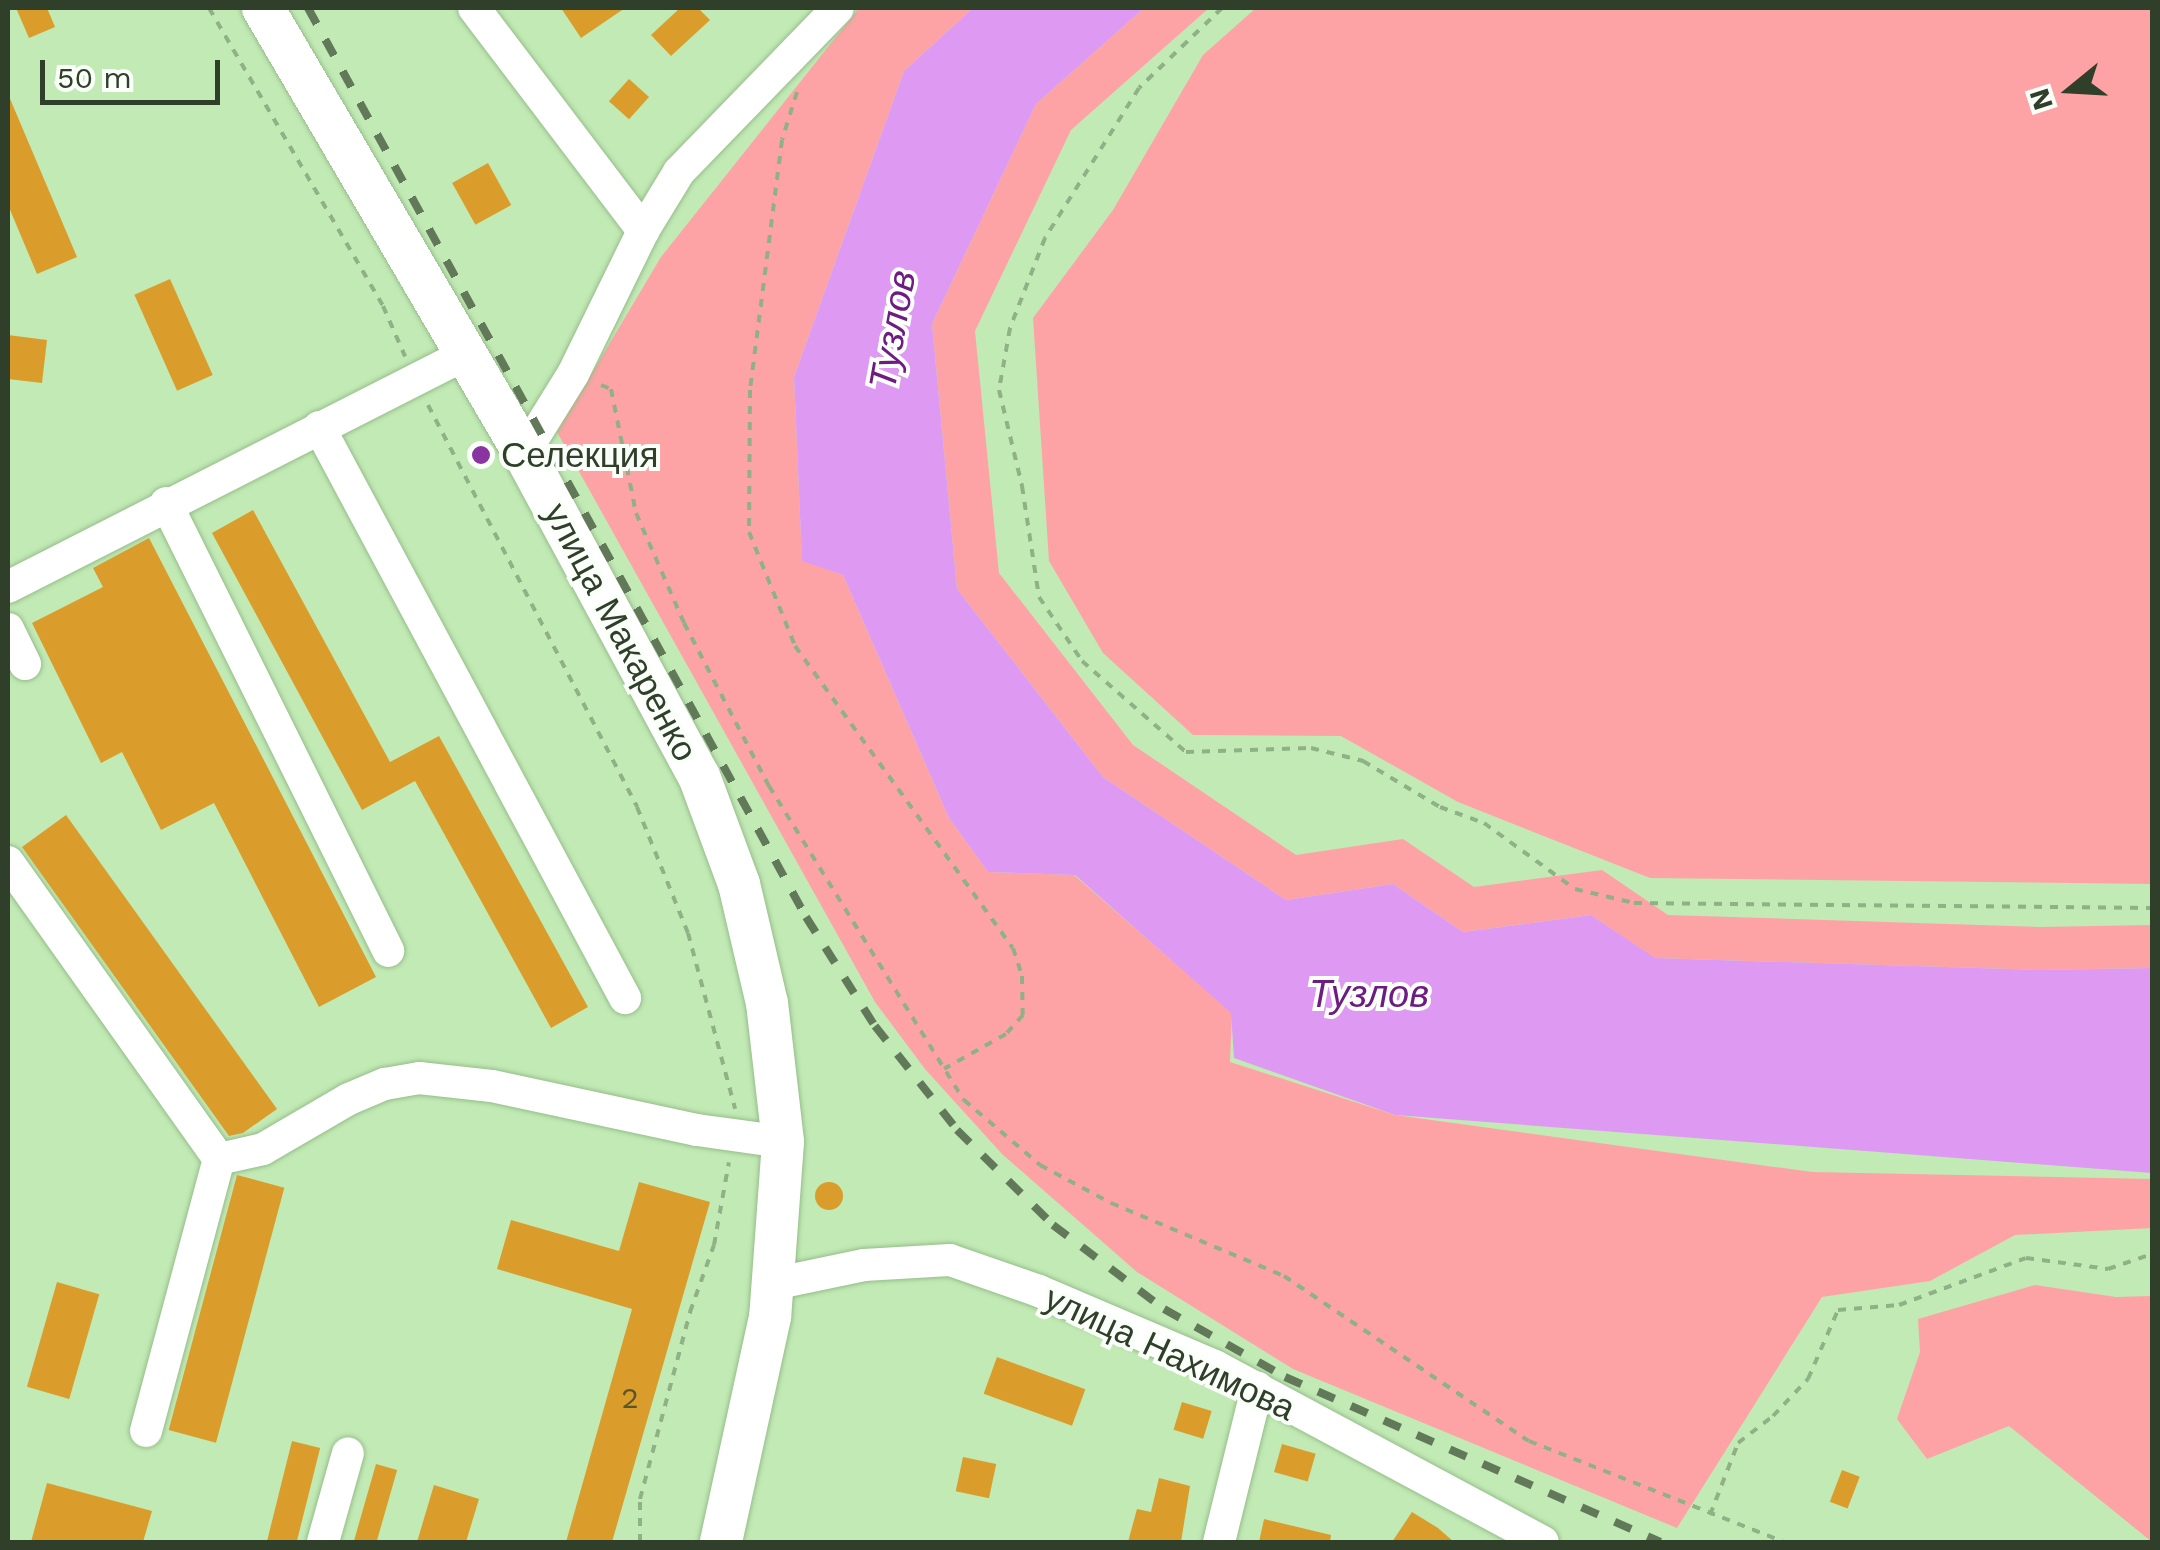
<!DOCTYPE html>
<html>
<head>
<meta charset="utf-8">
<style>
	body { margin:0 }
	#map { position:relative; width:2160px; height:1550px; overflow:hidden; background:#c2eab5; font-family:"Work Sans",sans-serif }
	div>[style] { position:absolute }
	.green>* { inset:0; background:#fea3a5 }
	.water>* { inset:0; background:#de9af2 }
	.building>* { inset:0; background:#da9d2b; transform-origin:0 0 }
	.round { border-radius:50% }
	.path>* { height:4px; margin-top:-2px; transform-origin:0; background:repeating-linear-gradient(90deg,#90b086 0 8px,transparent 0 16px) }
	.roads { filter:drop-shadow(0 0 2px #96bd8a) drop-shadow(0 0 2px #96bd8a) }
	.minor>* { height:32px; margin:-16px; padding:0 16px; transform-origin:16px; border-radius:16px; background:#fff }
	.major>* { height:42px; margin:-21px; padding:0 21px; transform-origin:21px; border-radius:21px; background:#fff }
	.rail>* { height:8px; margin-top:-4px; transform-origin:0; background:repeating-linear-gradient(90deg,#617959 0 18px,transparent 0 36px) }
	.dots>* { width:28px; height:28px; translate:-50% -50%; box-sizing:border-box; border:5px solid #fbfff9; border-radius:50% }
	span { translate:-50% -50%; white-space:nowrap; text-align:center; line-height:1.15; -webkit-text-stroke:8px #fbfff9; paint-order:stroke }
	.number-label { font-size:30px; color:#5a562a }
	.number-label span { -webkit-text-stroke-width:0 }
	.poi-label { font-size:35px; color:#2f3f2a }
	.left { translate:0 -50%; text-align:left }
	.street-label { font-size:35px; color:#2f3f2a }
	.water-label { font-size:38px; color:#6e1b83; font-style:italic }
	.frame { position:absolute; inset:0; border:10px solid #2f3f2a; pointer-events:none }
	.north { position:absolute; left:2020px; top:40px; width:100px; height:100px; -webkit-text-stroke:8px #fbfff9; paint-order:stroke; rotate:252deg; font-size:28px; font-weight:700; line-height:40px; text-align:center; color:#2f3f2a }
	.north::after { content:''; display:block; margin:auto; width:35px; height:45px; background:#2f3f2a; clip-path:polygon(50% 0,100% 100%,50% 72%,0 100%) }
	.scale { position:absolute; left:40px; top:60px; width:180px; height:45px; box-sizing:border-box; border:5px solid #2f3f2a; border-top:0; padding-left:12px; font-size:30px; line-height:35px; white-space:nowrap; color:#2f3f2a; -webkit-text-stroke:8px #fbfff9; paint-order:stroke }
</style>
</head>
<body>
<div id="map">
	<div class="green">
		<div style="clip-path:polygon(859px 8px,973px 8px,904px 71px,794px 377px,802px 560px,843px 575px,949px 818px,988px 872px,1074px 875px,1232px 1013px,1230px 1062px,1395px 1115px,1812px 1172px,2152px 1179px,2152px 1228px,2015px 1235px,1930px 1281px,1822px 1297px,1677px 1528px,1293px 1369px,1137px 1272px,1002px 1154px,925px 1069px,875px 1002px,557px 432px,661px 257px)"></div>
		<div style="clip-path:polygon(1144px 8px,1209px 8px,1071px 130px,975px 331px,999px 573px,1133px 745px,1296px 855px,1403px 839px,1474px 887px,1602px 870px,1668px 915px,2039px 927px,2152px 925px,2152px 968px,2039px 970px,1654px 958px,1591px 915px,1463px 932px,1393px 884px,1286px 900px,1103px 777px,957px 589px,932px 324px,1036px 104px)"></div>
		<div style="clip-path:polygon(1256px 8px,2152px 8px,2152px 884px,1650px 878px,1458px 802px,1341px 736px,1193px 735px,1103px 653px,1049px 561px,1033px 318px,1113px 210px,1203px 55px)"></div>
		<div style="clip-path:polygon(2035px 1285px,2116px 1297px,2152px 1296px,2152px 1542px,2009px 1426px,1927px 1459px,1897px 1419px,1920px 1352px,1918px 1319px)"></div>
	</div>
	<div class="water">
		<div style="clip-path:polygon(973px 8px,1144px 8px,1036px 104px,932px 324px,957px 589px,1103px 777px,1286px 900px,1393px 884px,1463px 932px,1591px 915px,1655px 958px,2039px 970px,2152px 968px,2152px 1173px,1395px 1115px,1234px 1058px,1231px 1013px,1075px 875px,988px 872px,949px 818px,843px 575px,802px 561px,794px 377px,904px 71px)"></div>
	</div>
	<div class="building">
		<div style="clip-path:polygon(16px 8px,47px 8px,55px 27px,29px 38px)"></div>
		<div style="clip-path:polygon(561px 8px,625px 8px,581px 38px)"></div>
		<div style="clip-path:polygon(680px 8px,698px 8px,710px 20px,671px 56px,651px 35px)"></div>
		<div style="left:629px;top:79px;width:27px;height:30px;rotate:42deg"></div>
		<div style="clip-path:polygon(8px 94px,77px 257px,37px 274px,8px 205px)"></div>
		<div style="left:488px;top:163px;width:48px;height:41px;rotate:61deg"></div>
		<div style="left:170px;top:279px;width:105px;height:39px;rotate:66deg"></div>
		<div style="clip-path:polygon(8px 335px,47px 340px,42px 383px,8px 379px)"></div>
		<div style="clip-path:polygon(253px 510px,390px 762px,439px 736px,588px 1007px,551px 1028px,415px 781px,362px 810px,212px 533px)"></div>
		<div style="clip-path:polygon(149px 538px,376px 977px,319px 1007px,214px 803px,161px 830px,122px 752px,101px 763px,32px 623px,103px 587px,93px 568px)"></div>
		<div style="clip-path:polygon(66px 815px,277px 1109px,243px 1133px,229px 1136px,22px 847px)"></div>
		<div style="left:237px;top:1175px;width:49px;height:264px;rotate:15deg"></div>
		<div class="round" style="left:815px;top:1182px;width:28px;height:28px"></div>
		<div style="clip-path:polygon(639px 1182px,710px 1202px,612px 1542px,566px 1542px,632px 1309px,497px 1269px,511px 1220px,619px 1251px)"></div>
		<div style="left:57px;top:1282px;width:44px;height:109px;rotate:16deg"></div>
		<div style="left:997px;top:1357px;width:94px;height:39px;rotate:20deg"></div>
		<div style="left:1182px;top:1402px;width:31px;height:29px;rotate:17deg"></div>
		<div style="left:292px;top:1441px;width:29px;height:104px;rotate:14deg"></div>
		<div style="left:1282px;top:1444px;width:35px;height:29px;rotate:16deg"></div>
		<div style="left:963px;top:1457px;width:34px;height:35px;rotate:12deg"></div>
		<div style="left:376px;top:1464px;width:22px;height:81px;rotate:16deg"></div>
		<div style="left:1842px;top:1470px;width:19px;height:34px;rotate:21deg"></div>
		<div style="clip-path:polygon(1159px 1478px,1190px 1486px,1181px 1542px,1128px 1542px,1137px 1509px,1151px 1512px)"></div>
		<div style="clip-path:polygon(47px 1483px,152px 1511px,143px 1542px,31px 1542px)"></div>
		<div style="clip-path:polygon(434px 1485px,479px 1499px,466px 1542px,417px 1542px)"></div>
		<div style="clip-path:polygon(1412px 1512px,1438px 1528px,1454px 1542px,1392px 1542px)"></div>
		<div style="clip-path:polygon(1264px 1519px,1331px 1535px,1330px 1542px,1259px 1542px)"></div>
	</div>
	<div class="path">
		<div style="left:209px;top:8px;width:345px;rotate:59.7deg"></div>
		<div style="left:383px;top:306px;width:55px;rotate:66.3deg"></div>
		<div style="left:1222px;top:8px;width:115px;rotate:136.1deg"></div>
		<div style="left:1139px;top:88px;width:177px;rotate:122.1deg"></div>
		<div style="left:1045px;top:238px;width:97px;rotate:111.3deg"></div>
		<div style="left:1010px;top:328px;width:63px;rotate:100.1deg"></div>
		<div style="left:999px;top:390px;width:99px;rotate:76.5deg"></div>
		<div style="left:1022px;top:486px;width:112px;rotate:81.3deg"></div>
		<div style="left:1039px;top:597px;width:77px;rotate:56.1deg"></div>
		<div style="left:1082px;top:661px;width:138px;rotate:41.2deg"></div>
		<div style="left:1186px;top:752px;width:125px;rotate:-1.8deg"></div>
		<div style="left:1311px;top:748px;width:54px;rotate:14deg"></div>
		<div style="left:1363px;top:761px;width:90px;rotate:30.9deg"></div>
		<div style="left:1440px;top:807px;width:47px;rotate:20deg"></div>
		<div style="left:1484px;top:823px;width:112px;rotate:36deg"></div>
		<div style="left:1575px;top:889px;width:61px;rotate:13.3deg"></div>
		<div style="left:1634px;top:903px;width:518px;rotate:0.55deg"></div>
		<div style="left:797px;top:92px;width:50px;rotate:107.4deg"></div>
		<div style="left:782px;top:140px;width:252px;rotate:97.3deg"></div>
		<div style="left:750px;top:390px;width:142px;rotate:90.4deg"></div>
		<div style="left:749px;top:532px;width:123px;rotate:68deg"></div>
		<div style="left:795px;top:646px;width:372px;rotate:54.2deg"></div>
		<div style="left:1013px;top:948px;width:29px;rotate:72deg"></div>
		<div style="left:1022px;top:976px;width:39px;rotate:89deg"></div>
		<div style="left:1023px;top:1015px;width:25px;rotate:132deg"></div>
		<div style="left:1006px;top:1034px;width:71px;rotate:150.6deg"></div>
		<div style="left:601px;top:385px;width:11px;rotate:22deg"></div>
		<div style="left:611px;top:389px;width:126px;rotate:78.6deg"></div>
		<div style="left:636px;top:513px;width:120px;rotate:66.4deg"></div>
		<div style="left:684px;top:623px;width:184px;rotate:62.5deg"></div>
		<div style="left:769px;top:786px;width:370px;rotate:58.2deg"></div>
		<div style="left:964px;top:1100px;width:100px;rotate:40.5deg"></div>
		<div style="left:1040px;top:1165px;width:81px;rotate:28.2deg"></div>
		<div style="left:1111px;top:1203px;width:188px;rotate:22.9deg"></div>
		<div style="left:1284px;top:1276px;width:295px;rotate:34deg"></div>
		<div style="left:1529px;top:1441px;width:274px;rotate:21.6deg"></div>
		<div style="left:428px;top:405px;width:453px;rotate:62.5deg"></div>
		<div style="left:637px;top:807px;width:136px;rotate:68deg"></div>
		<div style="left:688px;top:933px;width:182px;rotate:75deg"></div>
		<div style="left:1710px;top:1515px;width:77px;rotate:-68.7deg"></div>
		<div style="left:1738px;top:1443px;width:44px;rotate:-37.6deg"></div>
		<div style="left:1773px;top:1416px;width:51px;rotate:-46.6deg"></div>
		<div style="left:1808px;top:1379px;width:75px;rotate:-66.5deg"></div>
		<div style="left:1838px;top:1310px;width:61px;rotate:-4.7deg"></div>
		<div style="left:1899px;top:1305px;width:135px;rotate:-20.3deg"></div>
		<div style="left:2026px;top:1258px;width:83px;rotate:7.6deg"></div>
		<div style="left:2108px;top:1269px;width:46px;rotate:-18.8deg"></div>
		<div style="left:640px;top:1542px;width:43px;rotate:-90deg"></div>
		<div style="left:640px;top:1499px;width:194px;rotate:-75deg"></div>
		<div style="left:690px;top:1312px;width:71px;rotate:-70.3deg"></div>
		<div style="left:714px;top:1245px;width:84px;rotate:-79.8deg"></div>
	</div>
	<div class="roads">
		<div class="minor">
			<div style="left:474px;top:8px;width:280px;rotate:52.8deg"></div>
			<div style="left:319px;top:427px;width:648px;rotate:61.81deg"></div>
			<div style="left:524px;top:453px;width:93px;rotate:-58.2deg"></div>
			<div style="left:573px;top:374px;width:159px;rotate:-63.9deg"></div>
			<div style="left:643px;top:231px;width:69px;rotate:-58.6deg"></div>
			<div style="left:679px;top:172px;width:228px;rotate:-45.9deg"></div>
			<div style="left:166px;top:503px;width:500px;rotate:63.6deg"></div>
			<div style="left:8px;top:587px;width:514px;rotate:-26.96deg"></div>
			<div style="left:8px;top:629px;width:39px;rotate:64deg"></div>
			<div style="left:8px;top:862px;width:364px;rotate:54.6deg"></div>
			<div style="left:219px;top:1159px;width:45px;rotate:-12.8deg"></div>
			<div style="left:263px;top:1149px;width:99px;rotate:-30.2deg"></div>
			<div style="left:349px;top:1099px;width:39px;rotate:-23deg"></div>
			<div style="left:385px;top:1084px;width:35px;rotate:-10deg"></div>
			<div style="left:419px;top:1078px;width:73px;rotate:6.3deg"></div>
			<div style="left:492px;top:1086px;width:210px;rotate:12.1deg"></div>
			<div style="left:697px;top:1130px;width:87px;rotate:7.9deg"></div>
			<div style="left:773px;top:1284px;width:93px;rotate:-11.8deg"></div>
			<div style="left:864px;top:1265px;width:86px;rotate:-3.3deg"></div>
			<div style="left:950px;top:1260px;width:94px;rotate:19.2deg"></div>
			<div style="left:1039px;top:1291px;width:191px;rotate:23.1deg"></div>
			<div style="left:1215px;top:1366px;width:372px;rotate:28.2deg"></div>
			<div style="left:146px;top:1431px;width:282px;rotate:-75deg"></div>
			<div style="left:323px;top:1542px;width:92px;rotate:-74.3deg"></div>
			<div style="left:1219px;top:1542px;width:159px;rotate:-76.1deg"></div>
		</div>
		<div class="major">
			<div style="left:263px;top:8px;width:516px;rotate:59.61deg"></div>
			<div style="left:524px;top:453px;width:367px;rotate:61.6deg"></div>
			<div style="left:699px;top:776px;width:115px;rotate:69.7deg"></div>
			<div style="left:739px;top:884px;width:122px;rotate:76.8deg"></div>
			<div style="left:767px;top:1003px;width:140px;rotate:83.4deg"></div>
			<div style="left:783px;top:1142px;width:175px;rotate:94.2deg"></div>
			<div style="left:770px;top:1317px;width:230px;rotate:102.3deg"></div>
		</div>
	</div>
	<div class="rail">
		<div style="left:308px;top:8px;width:1036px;rotate:61.28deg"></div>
		<div style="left:806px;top:917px;width:129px;rotate:57.7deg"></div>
		<div style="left:875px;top:1026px;width:132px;rotate:51.7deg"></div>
		<div style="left:957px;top:1130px;width:135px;rotate:44.7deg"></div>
		<div style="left:1053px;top:1225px;width:139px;rotate:37.1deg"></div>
		<div style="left:1164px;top:1309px;width:139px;rotate:29.3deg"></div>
		<div style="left:1285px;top:1377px;width:410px;rotate:23.7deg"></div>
	</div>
	<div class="dots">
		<div style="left:481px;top:455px;background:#8a34a2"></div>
	</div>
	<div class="number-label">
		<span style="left:630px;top:1398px">2</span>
	</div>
	<div class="poi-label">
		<span class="left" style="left:501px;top:455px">Селекция</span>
	</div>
	<div class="street-label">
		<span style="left:621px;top:632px;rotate:62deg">улица Макаренко</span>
		<span style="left:1170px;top:1353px;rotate:25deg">улица Нахимова</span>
	</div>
	<div class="water-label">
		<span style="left:893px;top:330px;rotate:-80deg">Тузлов</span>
		<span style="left:1369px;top:995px">Тузлов</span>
	</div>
	<div class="frame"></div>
	<div class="north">N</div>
	<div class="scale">50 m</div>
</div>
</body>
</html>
